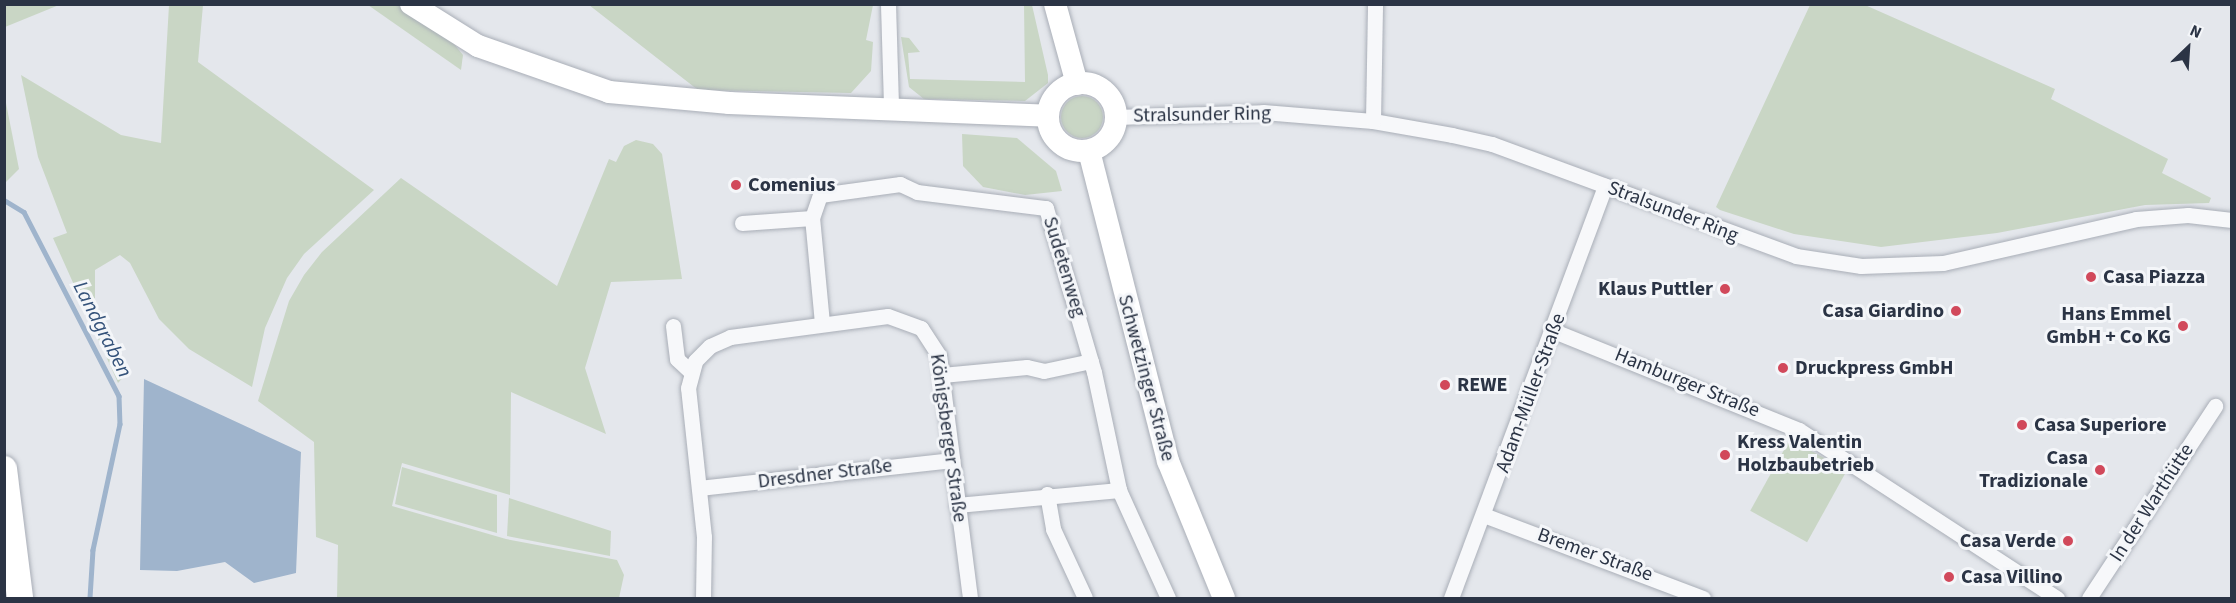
<!DOCTYPE html>
<html>
<head>
<meta charset="utf-8">
<style>
	body { margin:0 }
	#map { position:relative; width:2236px; height:603px; overflow:hidden; background:#e4e7ec; font-family:"Source Sans 3",sans-serif }
	div>[style] { position:absolute }
	.green>* { inset:0; background:#c9d6c5; transform-origin:0 0 }
	.round { border-radius:50% }
	.water>* { inset:0; background:#9fb4cc }
	.stream>* { height:4.5px; margin:-2.25px; padding:0 2.25px; transform-origin:2.25px; border-radius:2.25px; background:#9fb4cc }
	.roads { filter:drop-shadow(0 0 2px #a9aeb7) drop-shadow(0 0 2px #a9aeb7) }
	.street>* { height:15px; margin:-7.5px; padding:0 7.5px; transform-origin:7.5px; border-radius:7.5px; background:#f7f8fa }
	.secondary>* { height:22px; margin:-11px; padding:0 11px; transform-origin:11px; border-radius:11px; background:#fff }
	.secondary>.ring { margin:-11px; padding:0; box-sizing:content-box; background:none; border:22px solid #fff; border-radius:50% }
	.primary>* { height:26px; margin:-13px; padding:0 13px; transform-origin:13px; border-radius:13px; background:#fff }
	.dots>* { width:16px; height:16px; translate:-50% -50%; box-sizing:border-box; border:3px solid #f4f6f9; border-radius:50% }
	span { translate:-50% -50%; white-space:nowrap; text-align:center; line-height:1.15; -webkit-text-stroke:6px #f4f6f9; paint-order:stroke }
	.street-label { font-size:20px; color:#2b3445 }
	.poi-label { font-size:20px; color:#2b3445; font-weight:700 }
	.left { translate:0 -50%; text-align:left }
	.right { translate:-100% -50%; text-align:right }
	.water-label { font-size:21px; color:#34527a; font-style:italic }
	.frame { position:absolute; inset:0; border:6px solid #2b3445; pointer-events:none }
	.north { position:absolute; left:2158px; top:18px; width:60px; height:60px; -webkit-text-stroke:4px #f4f6f9; paint-order:stroke; rotate:25deg; font-size:16px; font-weight:700; line-height:24px; text-align:center; color:#2b3445 }
	.north::after { content:''; display:block; margin:auto; width:21px; height:27px; background:#2b3445; clip-path:polygon(50% 0,100% 100%,50% 72%,0 100%) }
</style>
</head>
<body>
<div id="map">
	<div class="green">
		<div style="clip-path:polygon(5px 4px,59px 4px,59px 5px,5px 27px)"></div>
		<div style="clip-path:polygon(169px 5px,203px 5px,198px 62px,374px 190px,304px 254px,287px 278px,265px 328px,252px 387px,189px 349px,159px 319px,130px 263px,120px 255px,95px 270px,95px 303px,125px 375px,118px 383px,53px 238px,67px 233px,38px 157px,21px 75px,121px 135px,161px 143px)"></div>
		<div style="clip-path:polygon(368px 5px,401px 5px,450px 39px,463px 55px,461px 70px)"></div>
		<div style="clip-path:polygon(589px 5px,873px 5px,866px 40px,873px 42px,871px 71px,851px 93px,698px 90px)"></div>
		<div style="clip-path:polygon(1024px 5px,1032px 5px,1048px 75px,1048px 83px,1025px 101px,924px 99px,909px 87px,901px 37px,909px 38px,920px 52px,908px 53px,910px 79px,1025px 82px)"></div>
		<div style="clip-path:polygon(1810px 5px,1865px 5px,2055px 89px,2051px 99px,2168px 159px,2162px 173px,2211px 198px,2209px 203px,2145px 205px,1997px 233px,1881px 247px,1794px 234px,1720px 210px,1716px 207px)"></div>
		<div class="round" style="left:1061px;top:96px;width:42px;height:42px"></div>
		<div style="clip-path:polygon(5px 98px,19px 169px,5px 183px,4px 183px)"></div>
		<div style="clip-path:polygon(962px 134px,1017px 138px,1056px 171px,1062px 191px,1025px 195px,983px 187px,963px 166px)"></div>
		<div style="clip-path:polygon(636px 140px,653px 144px,662px 154px,682px 279px,611px 282px,585px 368px,606px 434px,511px 392px,510px 495px,402px 463px,392px 506px,506px 539px,617px 560px,624px 575px,619px 598px,337px 598px,338px 545px,316px 537px,314px 442px,258px 401px,289px 301px,304px 275px,322px 252px,401px 178px,557px 286px,609px 159px,616px 162px,624px 146px)"></div>
		<div style="left:1790px;top:439px;width:65px;height:82px;rotate:29deg"></div>
		<div style="clip-path:polygon(402px 467px,497px 495px,497px 533px,395px 504px)"></div>
		<div style="clip-path:polygon(509px 498px,611px 531px,610px 556px,507px 536px)"></div>
	</div>
	<div class="water">
		<div style="clip-path:polygon(144px 379px,301px 452px,296px 573px,254px 583px,225px 562px,177px 571px,140px 570px)"></div>
	</div>
	<div class="stream">
		<div style="left:4px;top:200px;width:23px;rotate:31deg"></div>
		<div style="left:24px;top:212px;width:207px;rotate:62.7deg"></div>
		<div style="left:119px;top:396px;width:28px;rotate:88deg"></div>
		<div style="left:120px;top:424px;width:129px;rotate:102.1deg"></div>
		<div style="left:93px;top:550px;width:48px;rotate:93.6deg"></div>
	</div>
	<div class="roads">
		<div class="street">
			<div style="left:888px;top:4px;width:104px;rotate:88.3deg"></div>
			<div style="left:1116px;top:117px;width:147px;rotate:-1.9deg"></div>
			<div style="left:1263px;top:112px;width:110px;rotate:4.7deg"></div>
			<div style="left:1373px;top:121px;width:80px;rotate:10deg"></div>
			<div style="left:1452px;top:135px;width:41px;rotate:12.7deg"></div>
			<div style="left:1492px;top:144px;width:324px;rotate:20.2deg"></div>
			<div style="left:1796px;top:256px;width:66px;rotate:8.7deg"></div>
			<div style="left:1861px;top:266px;width:82px;rotate:-2.1deg"></div>
			<div style="left:1943px;top:263px;width:198px;rotate:-12.8deg"></div>
			<div style="left:2136px;top:219px;width:52px;rotate:-4.4deg"></div>
			<div style="left:2188px;top:215px;width:44px;rotate:6.5deg"></div>
			<div style="left:1373px;top:121px;width:117px;rotate:-89deg"></div>
			<div style="left:742px;top:223px;width:70px;rotate:-4.1deg"></div>
			<div style="left:822px;top:323px;width:105px;rotate:-95.4deg"></div>
			<div style="left:812px;top:218px;width:24px;rotate:-71deg"></div>
			<div style="left:820px;top:195px;width:81px;rotate:-7.8deg"></div>
			<div style="left:900px;top:184px;width:19px;rotate:25deg"></div>
			<div style="left:917px;top:192px;width:130px;rotate:7.1deg"></div>
			<div style="left:1046px;top:208px;width:171px;rotate:73.7deg"></div>
			<div style="left:1094px;top:372px;width:121px;rotate:78deg"></div>
			<div style="left:1119px;top:490px;width:119px;rotate:65.6deg"></div>
			<div style="left:673px;top:326px;width:33px;rotate:83deg"></div>
			<div style="left:677px;top:359px;width:18px;rotate:43deg"></div>
			<div style="left:1554px;top:331px;width:264px;rotate:22deg"></div>
			<div style="left:1799px;top:430px;width:308px;rotate:33.1deg"></div>
			<div style="left:942px;top:375px;width:85px;rotate:-5.4deg"></div>
			<div style="left:1027px;top:367px;width:17px;rotate:13deg"></div>
			<div style="left:1044px;top:371px;width:48px;rotate:-12deg"></div>
			<div style="left:699px;top:488px;width:255px;rotate:-6.3deg"></div>
			<div style="left:1047px;top:494px;width:36px;rotate:80deg"></div>
			<div style="left:1053px;top:529px;width:76px;rotate:65.1deg"></div>
			<div style="left:957px;top:505px;width:163px;rotate:-5.3deg"></div>
			<div style="left:1486px;top:516px;width:232px;rotate:20.7deg"></div>
			<div style="left:703px;top:598px;width:61px;rotate:-89.1deg"></div>
			<div style="left:704px;top:537px;width:150px;rotate:-96.1deg"></div>
			<div style="left:688px;top:388px;width:28px;rotate:-75deg"></div>
			<div style="left:695px;top:361px;width:21px;rotate:-45deg"></div>
			<div style="left:710px;top:346px;width:22px;rotate:-24deg"></div>
			<div style="left:730px;top:337px;width:159px;rotate:-7.6deg"></div>
			<div style="left:888px;top:316px;width:35px;rotate:20deg"></div>
			<div style="left:921px;top:328px;width:33px;rotate:57deg"></div>
			<div style="left:939px;top:356px;width:244px;rotate:82.7deg"></div>
			<div style="left:1451px;top:598px;width:440px;rotate:-69.5deg"></div>
			<div style="left:2089px;top:598px;width:230px;rotate:-56.7deg"></div>
		</div>
		<div class="secondary">
			<div style="left:411px;top:4px;width:79px;rotate:32.1deg"></div>
			<div style="left:478px;top:46px;width:139px;rotate:19.3deg"></div>
			<div style="left:609px;top:92px;width:121px;rotate:5.2deg"></div>
			<div style="left:729px;top:103px;width:319px;rotate:2.3deg"></div>
			<div style="left:1055px;top:4px;width:83px;rotate:74.6deg"></div>
			<div class="ring" style="left:1048px;top:83px;width:46px;height:46px"></div>
			<div style="left:1089px;top:151px;width:320px;rotate:75.7deg"></div>
			<div style="left:1168px;top:461px;width:148px;rotate:67.8deg"></div>
		</div>
		<div class="primary">
			<div style="left:4px;top:469px;width:130px;rotate:82.9deg"></div>
		</div>
	</div>
	<div class="dots">
		<div style="left:736px;top:185px;background:#d1495b"></div>
		<div style="left:2091px;top:277px;background:#d1495b"></div>
		<div style="left:1725px;top:289px;background:#d1495b"></div>
		<div style="left:1956px;top:311px;background:#d1495b"></div>
		<div style="left:2183px;top:326px;background:#d1495b"></div>
		<div style="left:1783px;top:368px;background:#d1495b"></div>
		<div style="left:1445px;top:385px;background:#d1495b"></div>
		<div style="left:2022px;top:425px;background:#d1495b"></div>
		<div style="left:1725px;top:455px;background:#d1495b"></div>
		<div style="left:2100px;top:470px;background:#d1495b"></div>
		<div style="left:2068px;top:541px;background:#d1495b"></div>
		<div style="left:1949px;top:577px;background:#d1495b"></div>
	</div>
	<div class="street-label">
		<span style="left:1202px;top:115px;rotate:-1deg">Stralsunder Ring</span>
		<span style="left:1673px;top:212px;rotate:21deg">Stralsunder Ring</span>
		<span style="left:1064px;top:267px;rotate:73deg">Sudetenweg</span>
		<span style="left:1146px;top:378px;rotate:75deg">Schwetzinger Straße</span>
		<span style="left:1687px;top:383px;rotate:22deg">Hamburger Straße</span>
		<span style="left:1531px;top:393px;rotate:-70deg">Adam-Müller-Straße</span>
		<span style="left:948px;top:438px;rotate:82deg">Königsberger Straße</span>
		<span style="left:825px;top:474px;rotate:-7deg">Dresdner Straße</span>
		<span style="left:2152px;top:503px;rotate:-57deg">In der Warthütte</span>
		<span style="left:1595px;top:555px;rotate:20deg">Bremer Straße</span>
	</div>
	<div class="poi-label">
		<span class="left" style="left:748px;top:185px">Comenius</span>
		<span class="left" style="left:2103px;top:277px">Casa Piazza</span>
		<span class="right" style="left:1713px;top:289px">Klaus Puttler</span>
		<span class="right" style="left:1944px;top:311px">Casa Giardino</span>
		<span class="right" style="left:2171px;top:326px">Hans Emmel<br>GmbH + Co KG</span>
		<span class="left" style="left:1795px;top:368px">Druckpress GmbH</span>
		<span class="left" style="left:1457px;top:385px">REWE</span>
		<span class="left" style="left:2034px;top:425px">Casa Superiore</span>
		<span class="left" style="left:1737px;top:454px">Kress Valentin<br>Holzbaubetrieb</span>
		<span class="right" style="left:2088px;top:470px">Casa<br>Tradizionale</span>
		<span class="right" style="left:2056px;top:541px">Casa Verde</span>
		<span class="left" style="left:1961px;top:577px">Casa Villino</span>
	</div>
	<div class="water-label">
		<span style="left:103px;top:329px;rotate:63deg">Landgraben</span>
	</div>
	<div class="frame"></div>
	<div class="north">N</div>
</div>
</body>
</html>
